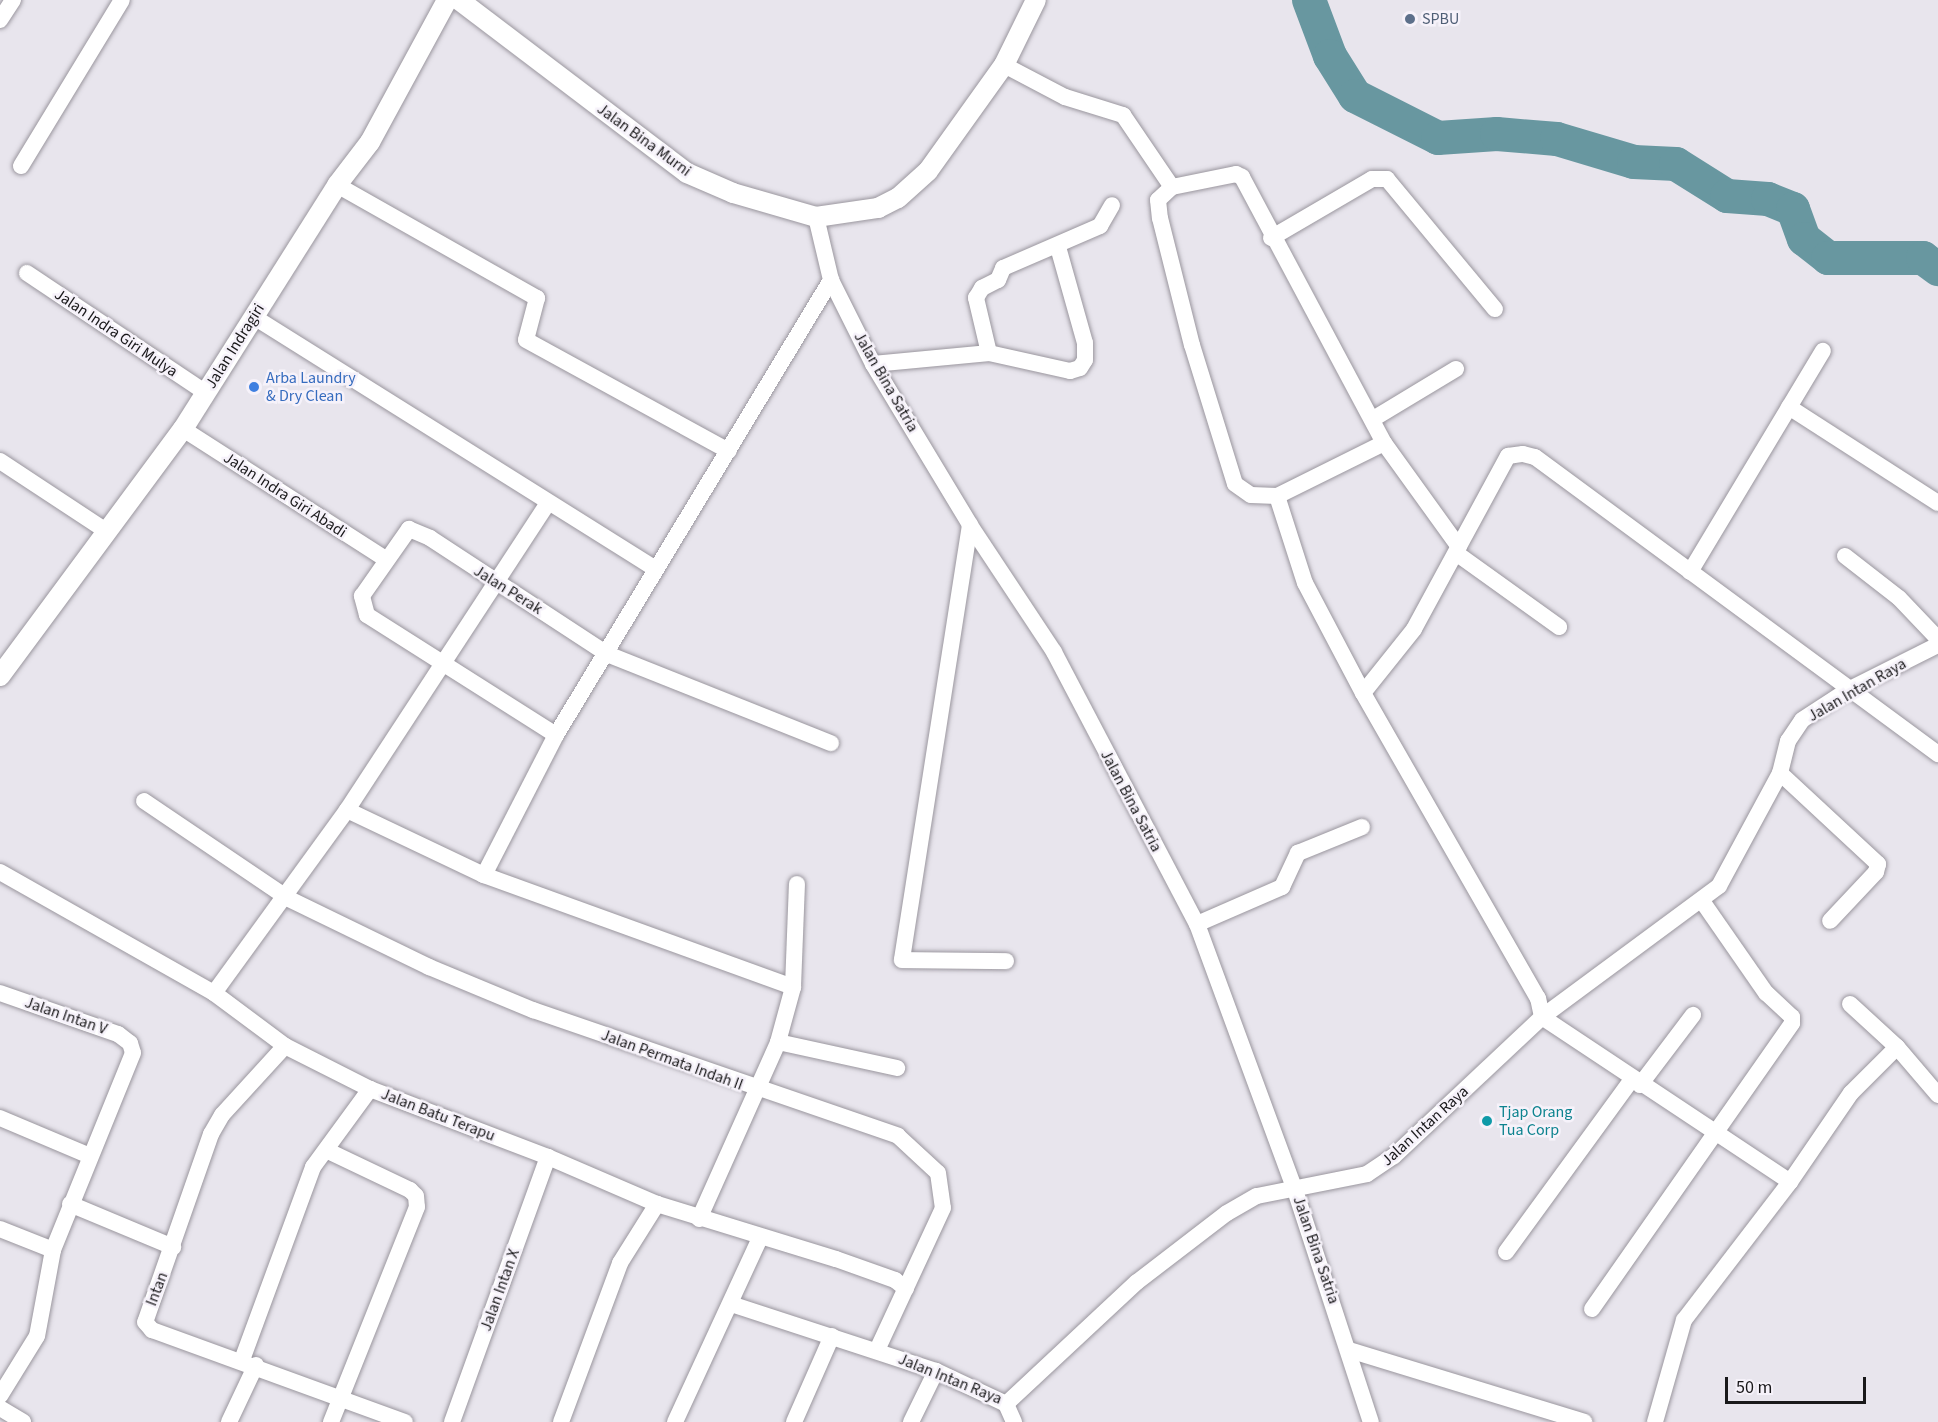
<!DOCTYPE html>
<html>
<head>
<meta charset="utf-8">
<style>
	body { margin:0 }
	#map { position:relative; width:1938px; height:1422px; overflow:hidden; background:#e8e5ed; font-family:"Source Sans 3",sans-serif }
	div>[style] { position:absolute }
	.river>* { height:34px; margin:-17px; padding:0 17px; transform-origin:17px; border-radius:17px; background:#6897a0 }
	.roads { filter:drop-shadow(0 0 2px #9a969e) drop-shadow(0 0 2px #9a969e) }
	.minor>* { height:16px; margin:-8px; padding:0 8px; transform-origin:8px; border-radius:8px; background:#fff }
	.tertiary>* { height:20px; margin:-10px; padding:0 10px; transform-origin:10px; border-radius:10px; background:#fff }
	.dots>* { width:16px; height:16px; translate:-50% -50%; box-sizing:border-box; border:3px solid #f6f2fa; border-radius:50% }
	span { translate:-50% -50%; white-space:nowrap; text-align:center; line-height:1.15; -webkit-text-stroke:5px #f6f2fa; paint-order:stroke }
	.service-label { font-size:16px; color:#4e5e75 }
	.left { translate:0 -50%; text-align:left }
	.street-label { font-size:16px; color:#19181a }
	.shop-label { font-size:16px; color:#366cbe }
	.culture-label { font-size:16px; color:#0d838f }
	.scale { position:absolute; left:1725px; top:1377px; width:141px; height:27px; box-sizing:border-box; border:3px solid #19181a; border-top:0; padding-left:8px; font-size:18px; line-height:21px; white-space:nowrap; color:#19181a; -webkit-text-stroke:4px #f6f2fa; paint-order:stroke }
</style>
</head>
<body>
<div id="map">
	<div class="river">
		<div style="left:1309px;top:0;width:60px;rotate:69.4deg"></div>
		<div style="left:1330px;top:56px;width:47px;rotate:58deg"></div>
		<div style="left:1355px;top:96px;width:93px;rotate:26.8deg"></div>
		<div style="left:1438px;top:138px;width:59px;rotate:-3.9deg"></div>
		<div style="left:1497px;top:134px;width:60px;rotate:4.8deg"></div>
		<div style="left:1557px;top:139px;width:80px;rotate:16.6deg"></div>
		<div style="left:1634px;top:162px;width:42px;rotate:2.7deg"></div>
		<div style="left:1676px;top:164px;width:60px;rotate:32.1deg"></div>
		<div style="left:1727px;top:196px;width:41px;rotate:4.2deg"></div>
		<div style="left:1768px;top:199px;width:27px;rotate:22deg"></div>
		<div style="left:1793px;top:209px;width:32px;rotate:70deg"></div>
		<div style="left:1804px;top:239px;width:31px;rotate:38deg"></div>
		<div style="left:1828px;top:258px;width:95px"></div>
		<div style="left:1923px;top:258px;width:19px;rotate:36deg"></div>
	</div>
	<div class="roads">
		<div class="minor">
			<div style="left:0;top:20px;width:24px;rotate:-57deg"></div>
			<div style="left:1004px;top:65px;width:69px;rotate:27.7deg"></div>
			<div style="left:1065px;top:97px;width:61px;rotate:17.2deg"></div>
			<div style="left:1123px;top:115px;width:87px;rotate:55.8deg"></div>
			<div style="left:1172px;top:187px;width:65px;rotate:-11.5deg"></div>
			<div style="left:1236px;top:174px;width:7px;rotate:27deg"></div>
			<div style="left:1242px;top:177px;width:302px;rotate:61.9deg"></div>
			<div style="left:1384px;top:443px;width:128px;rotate:54.2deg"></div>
			<div style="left:21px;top:166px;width:194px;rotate:-58.7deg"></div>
			<div style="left:337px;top:185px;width:230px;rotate:29.5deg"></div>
			<div style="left:537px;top:298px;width:43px;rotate:104.7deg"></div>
			<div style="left:526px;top:340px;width:231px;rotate:28.7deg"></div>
			<div style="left:1172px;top:187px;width:19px;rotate:137deg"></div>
			<div style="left:1158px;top:200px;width:18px;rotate:84deg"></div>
			<div style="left:1160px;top:218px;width:131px;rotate:75.9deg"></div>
			<div style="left:1192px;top:345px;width:145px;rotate:72.8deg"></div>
			<div style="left:1235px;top:484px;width:19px;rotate:35deg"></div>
			<div style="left:1251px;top:495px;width:26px;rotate:2deg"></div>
			<div style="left:816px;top:217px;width:65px;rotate:76.6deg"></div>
			<div style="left:831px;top:280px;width:94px;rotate:63.4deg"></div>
			<div style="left:873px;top:364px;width:188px;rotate:58.9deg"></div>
			<div style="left:970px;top:525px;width:152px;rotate:56.5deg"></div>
			<div style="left:1054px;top:652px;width:307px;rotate:62.3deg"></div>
			<div style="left:1197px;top:924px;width:283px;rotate:69.8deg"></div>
			<div style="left:1295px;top:1190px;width:244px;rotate:71.9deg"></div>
			<div style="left:1271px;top:238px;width:117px;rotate:-30.3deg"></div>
			<div style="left:1372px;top:179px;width:15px"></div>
			<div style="left:1387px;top:179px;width:169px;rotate:50.3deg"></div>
			<div style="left:27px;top:273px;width:216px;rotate:33.8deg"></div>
			<div style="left:254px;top:317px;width:474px;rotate:32.1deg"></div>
			<div style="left:989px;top:353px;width:57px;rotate:-103.3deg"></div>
			<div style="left:976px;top:298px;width:12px;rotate:-59deg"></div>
			<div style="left:982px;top:288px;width:18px;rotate:-27deg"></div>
			<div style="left:998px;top:280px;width:13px;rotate:-67deg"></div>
			<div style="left:1003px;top:268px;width:106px;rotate:-23.4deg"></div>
			<div style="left:1100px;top:226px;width:24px;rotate:-60deg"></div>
			<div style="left:873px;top:364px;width:117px;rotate:-5.4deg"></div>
			<div style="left:989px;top:353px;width:83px;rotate:12.5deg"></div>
			<div style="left:1070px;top:371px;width:10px;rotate:-17deg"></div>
			<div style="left:1080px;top:368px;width:9px;rotate:-58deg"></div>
			<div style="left:1085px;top:360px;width:17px;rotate:-90deg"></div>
			<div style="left:1085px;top:343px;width:100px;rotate:-105.7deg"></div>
			<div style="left:1789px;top:407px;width:177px;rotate:32.8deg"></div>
			<div style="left:1373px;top:419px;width:97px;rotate:-31.1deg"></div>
			<div style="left:183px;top:429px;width:242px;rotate:32.7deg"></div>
			<div style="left:1384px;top:443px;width:119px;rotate:153.6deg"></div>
			<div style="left:1277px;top:496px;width:91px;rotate:72.2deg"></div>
			<div style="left:1305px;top:583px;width:124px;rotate:62.2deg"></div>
			<div style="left:1363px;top:693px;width:352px;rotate:60.2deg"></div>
			<div style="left:1538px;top:998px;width:19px;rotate:78deg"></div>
			<div style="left:1542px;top:1017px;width:298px;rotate:33.6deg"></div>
			<div style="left:1790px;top:1182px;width:174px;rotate:127.5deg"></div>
			<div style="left:1684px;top:1320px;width:106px;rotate:105.9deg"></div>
			<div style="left:0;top:461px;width:127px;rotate:33.4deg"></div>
			<div style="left:970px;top:525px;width:440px;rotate:98.9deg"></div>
			<div style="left:902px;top:960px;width:104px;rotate:0.6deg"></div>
			<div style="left:1456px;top:553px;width:127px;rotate:35.7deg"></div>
			<div style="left:1845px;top:556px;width:68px;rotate:37.9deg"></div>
			<div style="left:1899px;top:598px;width:57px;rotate:46.4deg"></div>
			<div style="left:1690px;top:572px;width:258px;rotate:-59deg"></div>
			<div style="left:1363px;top:693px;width:82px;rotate:-51.4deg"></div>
			<div style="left:1414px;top:629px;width:197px;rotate:-61.5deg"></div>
			<div style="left:1508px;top:456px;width:15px;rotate:-8deg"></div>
			<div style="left:1523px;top:454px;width:12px;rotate:14deg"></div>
			<div style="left:1535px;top:457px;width:501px;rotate:36.39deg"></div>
			<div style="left:556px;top:735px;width:224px;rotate:-147.6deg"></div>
			<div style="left:367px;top:615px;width:20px;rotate:-105deg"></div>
			<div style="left:362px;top:596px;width:82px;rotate:-55deg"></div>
			<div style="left:409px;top:529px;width:23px;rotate:23deg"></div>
			<div style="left:430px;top:538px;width:212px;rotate:33.2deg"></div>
			<div style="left:607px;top:654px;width:241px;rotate:21.7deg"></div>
			<div style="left:1780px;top:773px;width:134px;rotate:42.9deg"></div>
			<div style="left:1878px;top:864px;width:8px;rotate:104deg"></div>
			<div style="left:1876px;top:872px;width:67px;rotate:133.2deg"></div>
			<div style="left:144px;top:801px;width:173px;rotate:34.1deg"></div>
			<div style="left:287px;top:898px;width:158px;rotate:25.9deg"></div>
			<div style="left:429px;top:967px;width:113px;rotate:22.5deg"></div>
			<div style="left:533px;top:1010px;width:386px;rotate:19deg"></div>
			<div style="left:898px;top:1136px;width:54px;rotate:42.8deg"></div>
			<div style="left:938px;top:1173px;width:35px;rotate:82deg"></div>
			<div style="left:943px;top:1208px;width:157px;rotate:114.9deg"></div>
			<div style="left:347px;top:810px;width:152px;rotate:25.4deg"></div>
			<div style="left:0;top:872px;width:246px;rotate:29.5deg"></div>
			<div style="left:214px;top:993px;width:89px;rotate:36.7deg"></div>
			<div style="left:285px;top:1046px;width:95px;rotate:26.8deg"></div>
			<div style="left:370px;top:1089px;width:191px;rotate:20.9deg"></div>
			<div style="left:548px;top:1157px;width:119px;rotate:23.3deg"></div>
			<div style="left:657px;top:1204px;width:187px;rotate:17.1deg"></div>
			<div style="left:836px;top:1259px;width:63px;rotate:19.6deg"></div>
			<div style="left:895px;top:1280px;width:14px;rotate:39deg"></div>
			<div style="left:1197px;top:924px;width:93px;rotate:-23.5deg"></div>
			<div style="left:1282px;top:887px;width:38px;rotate:-65deg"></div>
			<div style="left:1298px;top:853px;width:69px;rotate:-22.1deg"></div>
			<div style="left:793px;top:987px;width:103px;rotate:-87.8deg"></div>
			<div style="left:0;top:993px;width:125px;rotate:19.2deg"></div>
			<div style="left:118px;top:1034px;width:15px;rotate:37deg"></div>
			<div style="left:130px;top:1043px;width:10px;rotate:73deg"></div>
			<div style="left:133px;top:1053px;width:213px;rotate:112.1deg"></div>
			<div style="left:53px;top:1250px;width:87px;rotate:100.5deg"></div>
			<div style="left:37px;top:1336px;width:70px;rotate:121.7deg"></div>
			<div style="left:214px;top:993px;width:226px;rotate:-54deg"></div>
			<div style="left:347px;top:810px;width:366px;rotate:-56.8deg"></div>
			<div style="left:1850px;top:1004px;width:64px;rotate:42.5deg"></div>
			<div style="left:1897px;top:1047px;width:63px;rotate:49.5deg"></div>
			<div style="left:778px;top:1042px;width:122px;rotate:12.3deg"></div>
			<div style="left:285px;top:1046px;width:93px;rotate:132.4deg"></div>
			<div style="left:222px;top:1115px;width:22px;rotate:120deg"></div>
			<div style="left:211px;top:1134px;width:199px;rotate:109.3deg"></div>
			<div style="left:145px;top:1322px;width:11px;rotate:49deg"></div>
			<div style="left:152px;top:1330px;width:269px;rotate:20deg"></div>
			<div style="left:1640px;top:1085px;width:88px;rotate:-52.9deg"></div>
			<div style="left:0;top:1118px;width:98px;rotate:22.9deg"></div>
			<div style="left:326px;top:1150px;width:93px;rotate:25.5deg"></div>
			<div style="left:410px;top:1190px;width:8px;rotate:45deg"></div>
			<div style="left:416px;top:1196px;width:11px;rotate:85deg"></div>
			<div style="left:417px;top:1207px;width:232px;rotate:111.8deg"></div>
			<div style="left:1790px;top:1182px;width:108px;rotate:-55.6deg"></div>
			<div style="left:1851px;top:1093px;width:65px;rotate:-45deg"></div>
			<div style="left:70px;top:1204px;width:112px;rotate:22.7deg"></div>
			<div style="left:699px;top:1219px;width:194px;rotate:-65.9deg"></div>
			<div style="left:778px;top:1042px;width:57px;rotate:-74.7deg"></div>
			<div style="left:793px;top:987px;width:329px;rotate:-160.1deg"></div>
			<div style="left:484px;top:875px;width:157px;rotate:-62.8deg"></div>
			<div style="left:556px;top:735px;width:532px;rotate:-58.85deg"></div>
			<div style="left:0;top:1229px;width:57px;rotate:21.6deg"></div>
			<div style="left:1506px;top:1252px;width:214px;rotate:-53.9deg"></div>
			<div style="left:731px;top:1304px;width:216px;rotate:18.1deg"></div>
			<div style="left:936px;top:1371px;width:77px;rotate:25.2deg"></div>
			<div style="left:1592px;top:1309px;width:349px;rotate:-55deg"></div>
			<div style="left:1792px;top:1023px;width:6px;rotate:-90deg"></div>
			<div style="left:1792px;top:1017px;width:35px;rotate:-137deg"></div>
			<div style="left:1766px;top:993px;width:112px;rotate:-124.8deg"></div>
			<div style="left:1349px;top:1350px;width:246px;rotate:17deg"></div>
			<div style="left:242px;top:1360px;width:206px;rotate:-69.8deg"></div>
			<div style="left:313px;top:1167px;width:97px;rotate:-53.8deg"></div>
			<div style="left:1006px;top:1404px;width:179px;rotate:-43deg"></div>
			<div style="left:1137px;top:1282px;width:113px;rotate:-37.5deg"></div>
			<div style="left:1227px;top:1213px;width:34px;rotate:-30deg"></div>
			<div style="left:1257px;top:1196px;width:112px;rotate:-11.3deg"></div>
			<div style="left:1367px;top:1174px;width:32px;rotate:-34deg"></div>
			<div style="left:1394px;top:1156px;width:203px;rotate:-43.2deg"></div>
			<div style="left:1542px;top:1017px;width:220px;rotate:-36.5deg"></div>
			<div style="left:1719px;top:886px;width:128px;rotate:-61.6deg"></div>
			<div style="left:1780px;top:773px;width:33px;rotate:-76deg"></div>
			<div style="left:1788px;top:741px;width:25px;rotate:-56deg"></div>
			<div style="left:1802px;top:720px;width:55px;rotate:-33.1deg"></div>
			<div style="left:1848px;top:690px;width:101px;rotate:-26.6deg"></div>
			<div style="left:1006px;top:1404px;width:20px;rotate:66deg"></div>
			<div style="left:0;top:1408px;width:27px;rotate:31deg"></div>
			<div style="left:229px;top:1422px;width:63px;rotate:-64.7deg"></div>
			<div style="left:452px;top:1422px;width:282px;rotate:-70.1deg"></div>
			<div style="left:561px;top:1422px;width:170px;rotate:-69.6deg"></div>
			<div style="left:620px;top:1263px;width:70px;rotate:-57.9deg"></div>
			<div style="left:675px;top:1422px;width:203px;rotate:-65.2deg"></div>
			<div style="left:794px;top:1422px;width:94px;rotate:-66.2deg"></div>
			<div style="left:911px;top:1422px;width:57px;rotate:-63.9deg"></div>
		</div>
		<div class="tertiary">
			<div style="left:459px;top:0;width:286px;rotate:37.2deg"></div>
			<div style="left:687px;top:173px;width:50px;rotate:23.5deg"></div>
			<div style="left:733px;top:193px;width:86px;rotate:16.1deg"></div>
			<div style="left:816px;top:217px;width:63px;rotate:-8.3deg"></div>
			<div style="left:878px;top:208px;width:22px;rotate:-27deg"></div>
			<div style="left:898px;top:198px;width:40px;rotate:-42deg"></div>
			<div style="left:928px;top:171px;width:130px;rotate:-54.4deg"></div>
			<div style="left:1004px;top:65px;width:72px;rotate:-63.8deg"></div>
			<div style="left:0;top:676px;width:307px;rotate:-53.5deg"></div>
			<div style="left:183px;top:429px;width:289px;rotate:-57.7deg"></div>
			<div style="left:337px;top:185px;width:54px;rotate:-52.5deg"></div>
			<div style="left:370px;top:142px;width:162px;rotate:-61.5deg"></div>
		</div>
	</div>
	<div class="dots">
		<div style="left:1410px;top:19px;background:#5c6f8a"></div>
		<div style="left:254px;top:387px;background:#3f7fe0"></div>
		<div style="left:1487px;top:1121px;background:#0f9aa8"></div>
	</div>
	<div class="service-label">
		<span class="left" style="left:1422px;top:19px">SPBU</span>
	</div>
	<div class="street-label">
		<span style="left:644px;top:140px;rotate:36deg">Jalan Bina Murni</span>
		<span style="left:116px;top:333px;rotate:34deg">Jalan Indra Giri Mulya</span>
		<span style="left:235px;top:346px;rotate:-58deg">Jalan Indragiri</span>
		<span style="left:886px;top:382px;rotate:60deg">Jalan Bina Satria</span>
		<span style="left:285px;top:495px;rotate:33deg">Jalan Indra Giri Abadi</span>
		<span style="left:508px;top:590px;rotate:32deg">Jalan Perak</span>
		<span style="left:1857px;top:690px;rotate:-30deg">Jalan Intan Raya</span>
		<span style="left:1131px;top:801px;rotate:62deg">Jalan Bina Satria</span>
		<span style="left:66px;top:1016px;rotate:19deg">Jalan Intan V</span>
		<span style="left:672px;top:1060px;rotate:20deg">Jalan Permata Indah II</span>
		<span style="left:438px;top:1115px;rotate:21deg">Jalan Batu Terapu</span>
		<span style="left:1425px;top:1126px;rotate:-42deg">Jalan Intan Raya</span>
		<span style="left:1316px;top:1250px;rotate:71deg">Jalan Bina Satria</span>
		<span style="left:157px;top:1289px;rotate:-69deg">Intan</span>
		<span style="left:500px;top:1290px;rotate:-70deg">Jalan Intan X</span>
		<span style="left:950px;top:1379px;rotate:22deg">Jalan Intan Raya</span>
	</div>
	<div class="shop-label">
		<span class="left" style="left:266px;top:387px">Arba Laundry<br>&amp; Dry Clean</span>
	</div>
	<div class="culture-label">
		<span class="left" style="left:1499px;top:1121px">Tjap Orang<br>Tua Corp</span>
	</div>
	<div class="scale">50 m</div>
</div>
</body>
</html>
